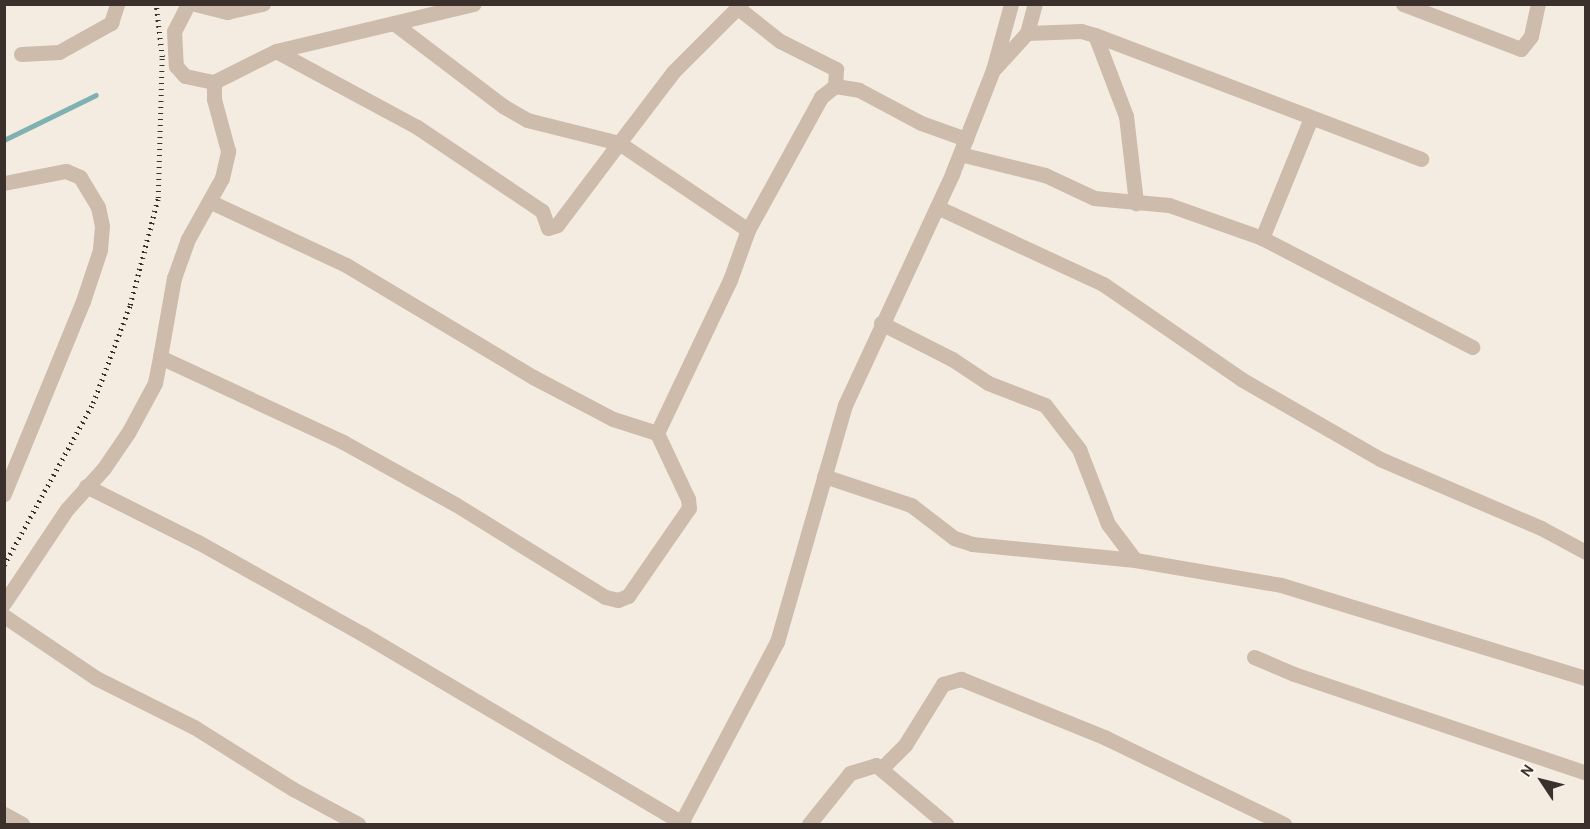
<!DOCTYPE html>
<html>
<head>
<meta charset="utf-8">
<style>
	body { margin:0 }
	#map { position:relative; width:1590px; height:829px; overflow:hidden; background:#f4ebe1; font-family:Karla,sans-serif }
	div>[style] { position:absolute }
	.stream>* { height:4.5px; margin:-2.25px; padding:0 2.25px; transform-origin:2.25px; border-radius:2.25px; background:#7fb0b2 }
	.minor>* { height:15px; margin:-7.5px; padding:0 7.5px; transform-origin:7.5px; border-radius:7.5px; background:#cdbbac }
	.rail>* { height:4.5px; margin-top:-2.25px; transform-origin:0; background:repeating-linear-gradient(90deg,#3b302b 0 1.5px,transparent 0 6px) }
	span { translate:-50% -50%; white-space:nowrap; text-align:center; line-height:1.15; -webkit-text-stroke:5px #fbf5ee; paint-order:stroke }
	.frame { position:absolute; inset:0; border:6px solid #3b302b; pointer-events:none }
	.north { position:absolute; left:1512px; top:751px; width:60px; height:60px; -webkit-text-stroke:4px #fbf5ee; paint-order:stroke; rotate:305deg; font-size:16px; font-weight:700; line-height:24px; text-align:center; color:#3b302b }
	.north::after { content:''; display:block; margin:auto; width:21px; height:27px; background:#3b302b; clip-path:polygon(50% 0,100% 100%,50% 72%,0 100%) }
</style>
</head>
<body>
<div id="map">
	<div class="stream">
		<div style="left:4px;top:140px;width:102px;rotate:-26.1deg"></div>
	</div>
	<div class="minor">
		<div style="left:188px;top:4px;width:30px;rotate:117deg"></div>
		<div style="left:174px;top:31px;width:35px;rotate:87deg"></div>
		<div style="left:176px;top:66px;width:13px;rotate:48deg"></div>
		<div style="left:185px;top:76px;width:30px;rotate:12deg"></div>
		<div style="left:195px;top:4px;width:33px;rotate:14deg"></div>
		<div style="left:227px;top:12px;width:37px;rotate:-13deg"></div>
		<div style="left:1403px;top:4px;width:126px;rotate:20.9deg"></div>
		<div style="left:1521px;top:49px;width:16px;rotate:-52deg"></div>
		<div style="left:1531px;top:36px;width:33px;rotate:-78deg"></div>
		<div style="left:738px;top:8px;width:53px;rotate:38.2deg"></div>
		<div style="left:780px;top:41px;width:63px;rotate:26.6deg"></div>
		<div style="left:836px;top:69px;width:17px;rotate:93deg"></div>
		<div style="left:395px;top:24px;width:136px;rotate:37.2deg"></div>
		<div style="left:503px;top:106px;width:28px;rotate:30deg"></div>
		<div style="left:527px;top:120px;width:95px;rotate:14deg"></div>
		<div style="left:619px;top:143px;width:89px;rotate:-52.7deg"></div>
		<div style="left:673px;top:72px;width:96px;rotate:-45deg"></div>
		<div style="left:1027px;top:33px;width:54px;rotate:-2.1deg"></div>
		<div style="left:1081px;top:31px;width:15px;rotate:16deg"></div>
		<div style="left:1095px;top:35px;width:349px;rotate:20.8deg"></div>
		<div style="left:1095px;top:35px;width:87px;rotate:69.1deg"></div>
		<div style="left:1126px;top:116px;width:88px;rotate:83.4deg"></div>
		<div style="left:21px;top:54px;width:38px;rotate:-3deg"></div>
		<div style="left:59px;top:52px;width:60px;rotate:-29.1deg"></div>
		<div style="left:111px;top:23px;width:20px;rotate:-72deg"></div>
		<div style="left:995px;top:68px;width:47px;rotate:-47.6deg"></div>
		<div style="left:1027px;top:33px;width:30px;rotate:-75deg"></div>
		<div style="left:960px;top:154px;width:88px;rotate:13.9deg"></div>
		<div style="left:1045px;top:175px;width:54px;rotate:25.1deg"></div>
		<div style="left:1094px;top:198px;width:75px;rotate:5.3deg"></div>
		<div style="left:1169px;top:205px;width:99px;rotate:19.5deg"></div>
		<div style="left:1262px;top:238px;width:237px;rotate:27.4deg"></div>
		<div style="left:4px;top:183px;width:63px;rotate:-11deg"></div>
		<div style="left:66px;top:171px;width:15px;rotate:23deg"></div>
		<div style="left:80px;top:177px;width:35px;rotate:59deg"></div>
		<div style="left:98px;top:207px;width:19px;rotate:78deg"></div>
		<div style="left:102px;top:226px;width:24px;rotate:95deg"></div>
		<div style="left:100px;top:250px;width:54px;rotate:108.4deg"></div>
		<div style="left:83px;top:301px;width:209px;rotate:112.3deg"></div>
		<div style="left:211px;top:202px;width:149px;rotate:25deg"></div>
		<div style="left:346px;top:265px;width:218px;rotate:30.9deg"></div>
		<div style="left:533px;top:377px;width:90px;rotate:27.7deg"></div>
		<div style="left:613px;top:419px;width:46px;rotate:17.7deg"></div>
		<div style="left:937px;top:207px;width:183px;rotate:24.9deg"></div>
		<div style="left:1103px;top:284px;width:168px;rotate:34.5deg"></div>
		<div style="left:1241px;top:379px;width:160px;rotate:29.9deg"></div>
		<div style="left:1380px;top:459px;width:175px;rotate:23.2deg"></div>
		<div style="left:1541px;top:528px;width:51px;rotate:28.1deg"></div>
		<div style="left:748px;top:230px;width:152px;rotate:-61.2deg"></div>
		<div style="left:821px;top:97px;width:18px;rotate:-38deg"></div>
		<div style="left:835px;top:86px;width:24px;rotate:9deg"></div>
		<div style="left:859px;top:90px;width:70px;rotate:28deg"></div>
		<div style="left:921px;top:123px;width:48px;rotate:19.6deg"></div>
		<div style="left:1262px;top:238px;width:130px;rotate:-67.8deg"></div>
		<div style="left:881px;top:323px;width:80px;rotate:26.9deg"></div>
		<div style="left:952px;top:359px;width:43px;rotate:33.7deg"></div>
		<div style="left:988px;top:383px;width:61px;rotate:21.1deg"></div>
		<div style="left:1045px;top:405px;width:56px;rotate:52.3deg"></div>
		<div style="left:1079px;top:449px;width:80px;rotate:68.9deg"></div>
		<div style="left:1108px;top:524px;width:45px;rotate:53.1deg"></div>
		<div style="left:160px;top:357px;width:80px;rotate:-80deg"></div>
		<div style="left:174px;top:278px;width:41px;rotate:-70.3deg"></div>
		<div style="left:188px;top:239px;width:70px;rotate:-60.9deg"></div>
		<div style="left:222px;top:178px;width:28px;rotate:-77deg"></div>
		<div style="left:228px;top:151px;width:54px;rotate:-105.1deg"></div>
		<div style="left:214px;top:99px;width:17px;rotate:-90deg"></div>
		<div style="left:214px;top:82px;width:69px;rotate:-26.6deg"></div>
		<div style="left:276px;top:51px;width:203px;rotate:-13.4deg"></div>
		<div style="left:824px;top:476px;width:92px;rotate:18.4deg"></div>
		<div style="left:911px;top:505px;width:54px;rotate:37.5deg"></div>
		<div style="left:954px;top:538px;width:19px;rotate:18deg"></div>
		<div style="left:972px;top:544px;width:164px;rotate:5.6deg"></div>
		<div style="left:1135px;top:560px;width:148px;rotate:9.7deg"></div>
		<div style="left:1281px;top:585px;width:319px;rotate:17deg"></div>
		<div style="left:86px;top:486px;width:125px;rotate:26.6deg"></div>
		<div style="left:198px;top:542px;width:187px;rotate:29.2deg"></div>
		<div style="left:361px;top:633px;width:375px;rotate:30.6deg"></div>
		<div style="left:4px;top:603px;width:113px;rotate:-56.2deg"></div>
		<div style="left:67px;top:509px;width:55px;rotate:-47.9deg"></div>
		<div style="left:104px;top:468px;width:42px;rotate:-55.6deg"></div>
		<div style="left:128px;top:433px;width:57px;rotate:-61.6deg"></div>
		<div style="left:155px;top:383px;width:26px;rotate:-79deg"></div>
		<div style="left:160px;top:357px;width:202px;rotate:24.9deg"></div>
		<div style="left:343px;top:442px;width:128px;rotate:29deg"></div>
		<div style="left:455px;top:504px;width:176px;rotate:31.8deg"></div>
		<div style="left:605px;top:597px;width:13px;rotate:13deg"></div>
		<div style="left:618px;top:600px;width:11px;rotate:-22deg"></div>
		<div style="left:628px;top:596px;width:107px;rotate:-55.3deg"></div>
		<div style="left:689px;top:508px;width:9px;rotate:-96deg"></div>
		<div style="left:688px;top:499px;width:73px;rotate:-115.2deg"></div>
		<div style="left:657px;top:433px;width:170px;rotate:-64.5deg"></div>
		<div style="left:730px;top:280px;width:53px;rotate:-70.2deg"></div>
		<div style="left:748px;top:230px;width:156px;rotate:-146deg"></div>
		<div style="left:619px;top:143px;width:103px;rotate:127.1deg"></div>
		<div style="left:557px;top:225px;width:9px;rotate:162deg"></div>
		<div style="left:548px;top:228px;width:18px;rotate:-109deg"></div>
		<div style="left:542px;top:211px;width:151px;rotate:-146.1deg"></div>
		<div style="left:417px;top:127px;width:160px;rotate:-151.7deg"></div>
		<div style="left:4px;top:616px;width:111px;rotate:34deg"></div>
		<div style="left:96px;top:678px;width:110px;rotate:26.6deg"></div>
		<div style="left:194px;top:727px;width:117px;rotate:32.1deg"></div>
		<div style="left:293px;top:789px;width:74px;rotate:28.3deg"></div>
		<div style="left:1254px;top:657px;width:43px;rotate:23deg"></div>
		<div style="left:1294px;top:674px;width:308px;rotate:18.7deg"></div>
		<div style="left:882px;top:768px;width:33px;rotate:-45deg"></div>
		<div style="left:905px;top:745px;width:72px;rotate:-58.1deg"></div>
		<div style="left:943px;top:684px;width:19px;rotate:-16deg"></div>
		<div style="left:961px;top:679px;width:157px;rotate:22.1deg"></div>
		<div style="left:1106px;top:738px;width:198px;rotate:25.8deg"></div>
		<div style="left:4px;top:814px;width:21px;rotate:29deg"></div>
		<div style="left:681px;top:823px;width:205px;rotate:-62.1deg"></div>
		<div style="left:777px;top:642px;width:247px;rotate:-74deg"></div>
		<div style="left:845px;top:405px;width:255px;rotate:-65.1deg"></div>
		<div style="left:952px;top:174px;width:112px;rotate:-68.5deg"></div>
		<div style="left:993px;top:70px;width:68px;rotate:-74.7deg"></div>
		<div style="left:809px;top:824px;width:65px;rotate:-51.2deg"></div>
		<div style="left:850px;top:773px;width:27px;rotate:-17deg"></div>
		<div style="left:876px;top:765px;width:92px;rotate:40.1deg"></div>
	</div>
	<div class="rail">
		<div style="left:4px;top:565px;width:185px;rotate:-61.2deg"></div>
		<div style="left:93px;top:403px;width:105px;rotate:-69.3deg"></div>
		<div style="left:130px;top:305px;width:111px;rotate:-75.3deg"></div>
		<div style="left:158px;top:198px;width:141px;rotate:-88.4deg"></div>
		<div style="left:162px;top:57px;width:53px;rotate:-96.5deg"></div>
	</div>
	<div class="frame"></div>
	<div class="north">N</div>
</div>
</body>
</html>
